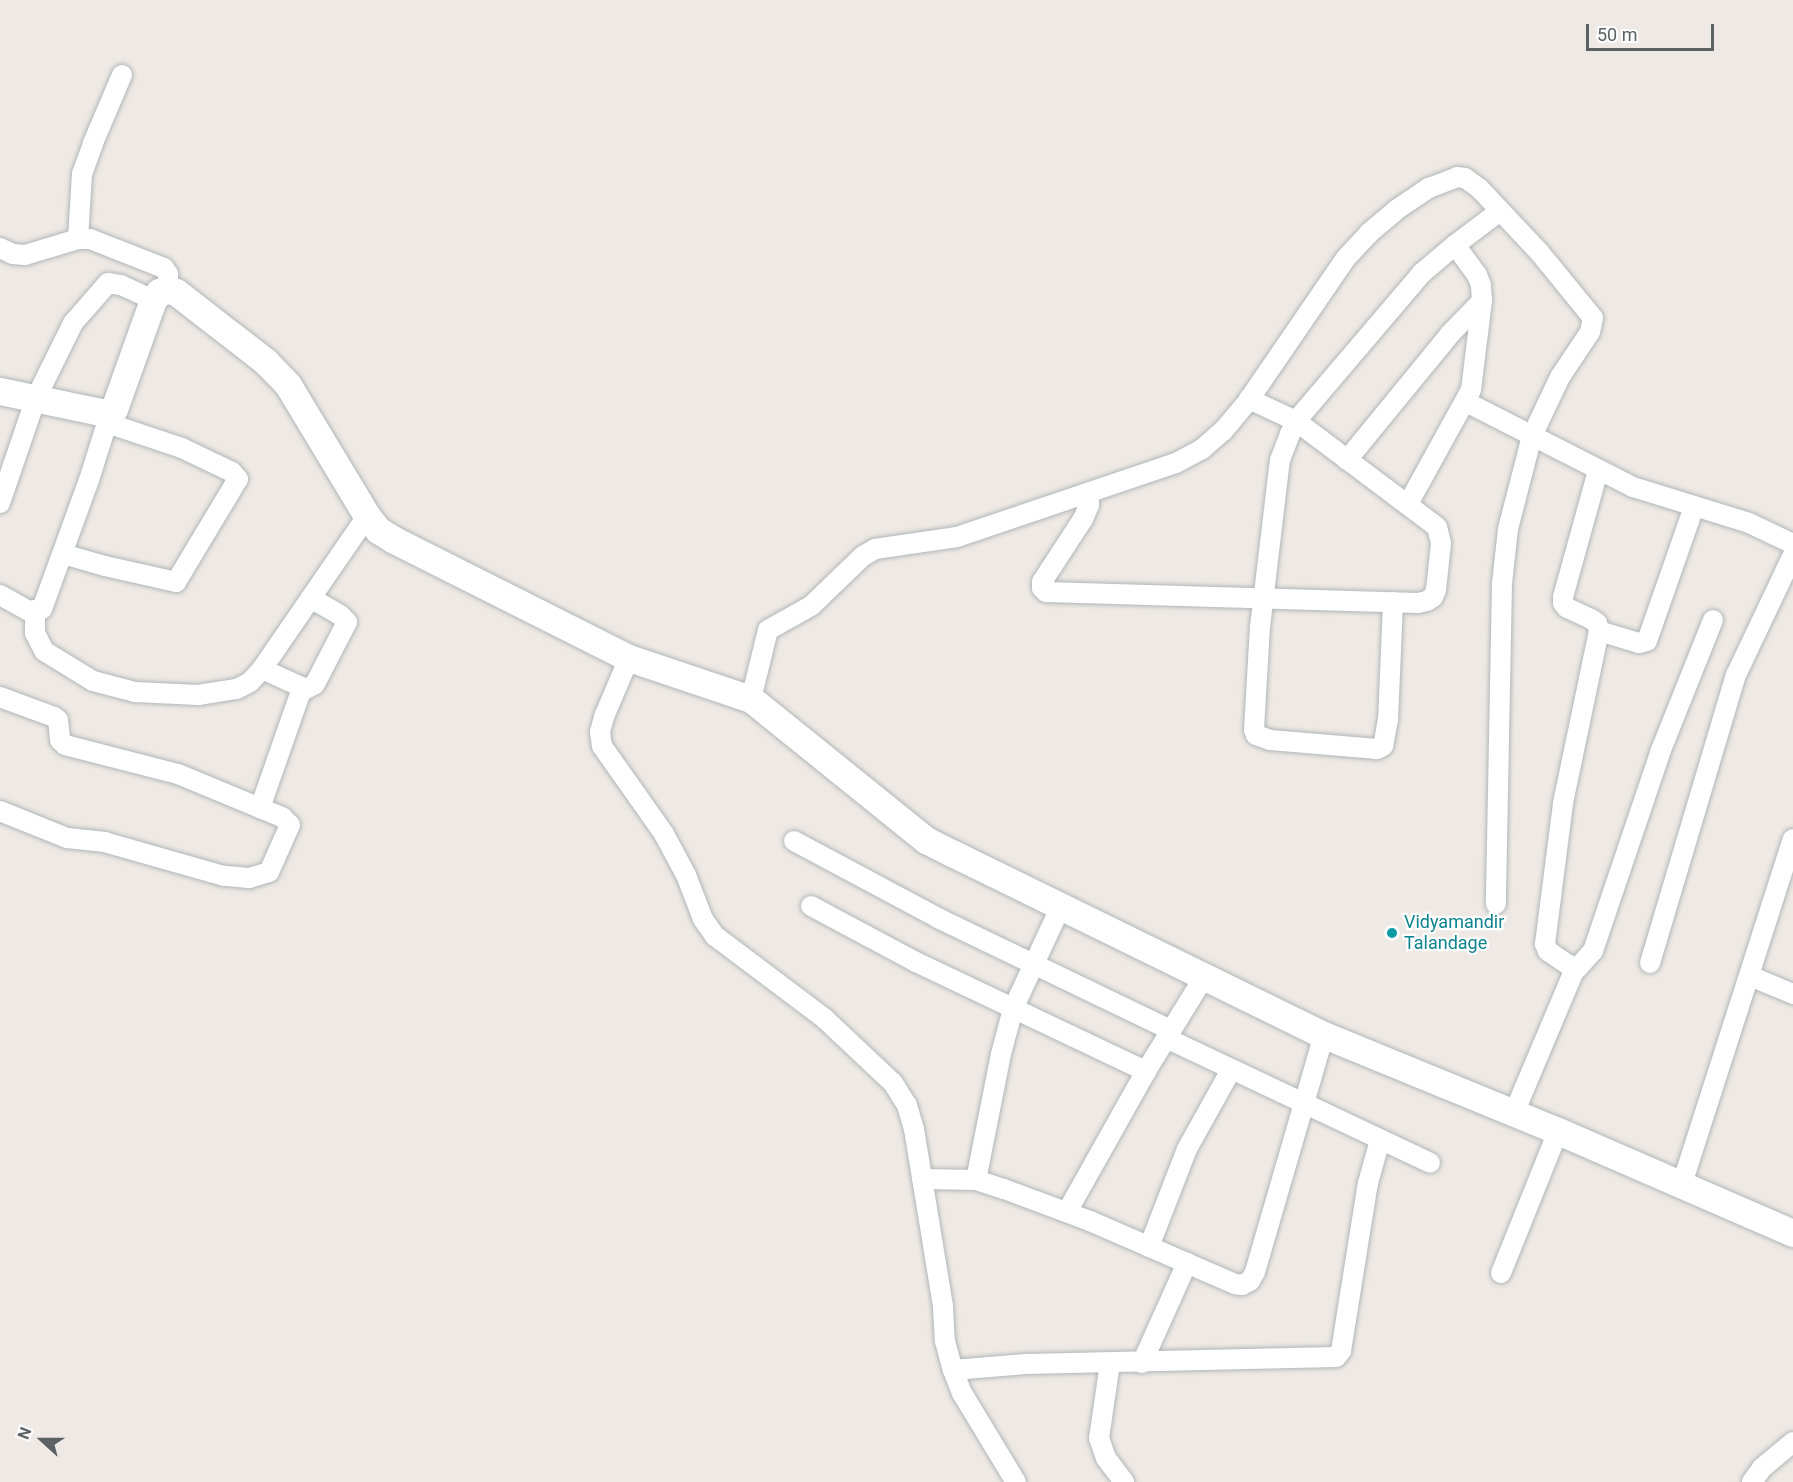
<!DOCTYPE html>
<html>
<head>
<meta charset="utf-8">
<style>
	body { margin:0 }
	#map { position:relative; width:1793px; height:1482px; overflow:hidden; background:#eee9e4; font-family:Roboto,sans-serif }
	div>[style] { position:absolute }
	.roads { filter:drop-shadow(0 0 2px #b1b6b8) drop-shadow(0 0 2px #b1b6b8) }
	.street>* { height:20px; margin:-10px; padding:0 10px; transform-origin:10px; border-radius:10px; background:#fff }
	.secondary>* { height:27px; margin:-13.5px; padding:0 13.5px; transform-origin:13.5px; border-radius:13.5px; background:#fff }
	.dots>* { width:16px; height:16px; translate:-50% -50%; box-sizing:border-box; border:3px solid #fff; border-radius:50% }
	span { translate:-50% -50%; white-space:nowrap; text-align:center; line-height:1.15; -webkit-text-stroke:4.5px #fff; paint-order:stroke }
	.culture-label { font-size:18px; color:#0d838f }
	.left { translate:0 -50%; text-align:left }
	.north { position:absolute; left:12px; top:1410px; width:60px; height:60px; -webkit-text-stroke:4px #fff; paint-order:stroke; rotate:291deg; font-size:16px; font-weight:700; line-height:24px; text-align:center; color:#5c6264 }
	.north::after { content:''; display:block; margin:auto; width:21px; height:27px; background:#5c6264; clip-path:polygon(50% 0,100% 100%,50% 72%,0 100%) }
	.scale { position:absolute; left:1586px; top:24px; width:128px; height:27px; box-sizing:border-box; border:3px solid #5c6264; border-top:0; padding-left:8px; font-size:18px; line-height:21px; white-space:nowrap; color:#5c6264; -webkit-text-stroke:4px #fff; paint-order:stroke }
</style>
</head>
<body>
<div id="map">
	<div class="roads">
		<div class="street">
			<div style="left:78px;top:239px;width:65px;rotate:-86.5deg"></div>
			<div style="left:82px;top:174px;width:33px;rotate:-70deg"></div>
			<div style="left:93px;top:143px;width:74px;rotate:-66.9deg"></div>
			<div style="left:0;top:248px;width:14px;rotate:25deg"></div>
			<div style="left:13px;top:254px;width:12px;rotate:5deg"></div>
			<div style="left:25px;top:255px;width:55px;rotate:-16.8deg"></div>
			<div style="left:78px;top:239px;width:12px"></div>
			<div style="left:90px;top:239px;width:79px;rotate:21.4deg"></div>
			<div style="left:164px;top:268px;width:7px;rotate:56deg"></div>
			<div style="left:168px;top:274px;width:16px;rotate:90deg"></div>
			<div style="left:1466px;top:402px;width:187px;rotate:27deg"></div>
			<div style="left:1633px;top:487px;width:121px;rotate:17.2deg"></div>
			<div style="left:1749px;top:523px;width:49px;rotate:25.5deg"></div>
			<div style="left:1347px;top:460px;width:163px;rotate:-50.7deg"></div>
			<div style="left:1450px;top:334px;width:46px;rotate:-45.9deg"></div>
			<div style="left:1089px;top:493px;width:12px;rotate:90deg"></div>
			<div style="left:1089px;top:505px;width:15px;rotate:113deg"></div>
			<div style="left:1083px;top:519px;width:75px;rotate:123.1deg"></div>
			<div style="left:1042px;top:582px;width:6px;rotate:90deg"></div>
			<div style="left:1042px;top:588px;width:6px;rotate:45deg"></div>
			<div style="left:1046px;top:592px;width:372px;rotate:1.7deg"></div>
			<div style="left:1418px;top:603px;width:9px;rotate:-13deg"></div>
			<div style="left:1427px;top:601px;width:7px;rotate:-34deg"></div>
			<div style="left:1433px;top:597px;width:8px;rotate:-67deg"></div>
			<div style="left:1436px;top:590px;width:47px;rotate:-83.9deg"></div>
			<div style="left:1441px;top:543px;width:16px;rotate:-104deg"></div>
			<div style="left:1437px;top:527px;width:176px;rotate:-143.1deg"></div>
			<div style="left:1296px;top:421px;width:52px;rotate:-154.9deg"></div>
			<div style="left:0;top:503px;width:111px;rotate:-71.1deg"></div>
			<div style="left:36px;top:398px;width:84px;rotate:-63.7deg"></div>
			<div style="left:73px;top:323px;width:53px;rotate:-48.8deg"></div>
			<div style="left:108px;top:283px;width:13px;rotate:9deg"></div>
			<div style="left:121px;top:285px;width:35px;rotate:25deg"></div>
			<div style="left:1408px;top:504px;width:130px;rotate:-61.1deg"></div>
			<div style="left:1471px;top:390px;width:90px;rotate:-83deg"></div>
			<div style="left:1482px;top:301px;width:16px;rotate:-94deg"></div>
			<div style="left:1481px;top:285px;width:11px;rotate:-112deg"></div>
			<div style="left:1477px;top:275px;width:37px;rotate:-126deg"></div>
			<div style="left:63px;top:554px;width:44px;rotate:15.9deg"></div>
			<div style="left:105px;top:566px;width:73px;rotate:12.7deg"></div>
			<div style="left:176px;top:582px;width:120px;rotate:-59deg"></div>
			<div style="left:238px;top:479px;width:9px;rotate:-131deg"></div>
			<div style="left:232px;top:472px;width:55px;rotate:-154.4deg"></div>
			<div style="left:182px;top:448px;width:79px;rotate:-161.6deg"></div>
			<div style="left:0;top:595px;width:33px;rotate:29deg"></div>
			<div style="left:29px;top:611px;width:13px;rotate:-9deg"></div>
			<div style="left:42px;top:609px;width:137px;rotate:-70deg"></div>
			<div style="left:89px;top:480px;width:60px;rotate:-72.5deg"></div>
			<div style="left:107px;top:423px;width:10px;rotate:-90deg"></div>
			<div style="left:1393px;top:602px;width:117px;rotate:92.4deg"></div>
			<div style="left:1388px;top:719px;width:27px;rotate:100deg"></div>
			<div style="left:1383px;top:746px;width:7px;rotate:153deg"></div>
			<div style="left:1377px;top:749px;width:107px;rotate:-175.2deg"></div>
			<div style="left:1270px;top:740px;width:15px;rotate:-160deg"></div>
			<div style="left:1256px;top:735px;width:5px;rotate:-112deg"></div>
			<div style="left:1254px;top:730px;width:103px;rotate:-86.7deg"></div>
			<div style="left:1260px;top:627px;width:168px;rotate:-83.2deg"></div>
			<div style="left:1280px;top:460px;width:28px;rotate:-69deg"></div>
			<div style="left:1290px;top:434px;width:14px;rotate:-65deg"></div>
			<div style="left:1296px;top:421px;width:194px;rotate:-49.6deg"></div>
			<div style="left:1422px;top:273px;width:43px;rotate:-40.3deg"></div>
			<div style="left:1455px;top:245px;width:56px;rotate:-37.1deg"></div>
			<div style="left:35px;top:612px;width:21px;rotate:90deg"></div>
			<div style="left:35px;top:633px;width:20px;rotate:63deg"></div>
			<div style="left:44px;top:651px;width:57px;rotate:31.5deg"></div>
			<div style="left:93px;top:681px;width:43px;rotate:14.7deg"></div>
			<div style="left:135px;top:692px;width:63px;rotate:2.7deg"></div>
			<div style="left:198px;top:695px;width:39px;rotate:-9deg"></div>
			<div style="left:237px;top:689px;width:15px;rotate:-28deg"></div>
			<div style="left:250px;top:682px;width:18px;rotate:-47deg"></div>
			<div style="left:262px;top:669px;width:186px;rotate:-55.5deg"></div>
			<div style="left:1599px;top:631px;width:42px;rotate:16.7deg"></div>
			<div style="left:1639px;top:643px;width:8px;rotate:-14deg"></div>
			<div style="left:1647px;top:641px;width:142px;rotate:-70.7deg"></div>
			<div style="left:629px;top:658px;width:64px;rotate:113deg"></div>
			<div style="left:604px;top:717px;width:16px;rotate:105deg"></div>
			<div style="left:600px;top:732px;width:14px;rotate:82deg"></div>
			<div style="left:602px;top:746px;width:108px;rotate:54.8deg"></div>
			<div style="left:664px;top:834px;width:47px;rotate:61.8deg"></div>
			<div style="left:686px;top:875px;width:47px;rotate:68.9deg"></div>
			<div style="left:703px;top:919px;width:21px;rotate:55deg"></div>
			<div style="left:715px;top:936px;width:138px;rotate:37deg"></div>
			<div style="left:825px;top:1019px;width:93px;rotate:43.3deg"></div>
			<div style="left:893px;top:1083px;width:26px;rotate:58deg"></div>
			<div style="left:907px;top:1105px;width:25px;rotate:74deg"></div>
			<div style="left:914px;top:1129px;width:180px;rotate:80.7deg"></div>
			<div style="left:943px;top:1307px;width:34px;rotate:87deg"></div>
			<div style="left:945px;top:1341px;width:30px;rotate:75deg"></div>
			<div style="left:953px;top:1370px;width:25px;rotate:69deg"></div>
			<div style="left:962px;top:1393px;width:104px;rotate:58.8deg"></div>
			<div style="left:262px;top:669px;width:48px;rotate:24.4deg"></div>
			<div style="left:306px;top:689px;width:10px;rotate:-29deg"></div>
			<div style="left:315px;top:684px;width:70px;rotate:-62.7deg"></div>
			<div style="left:347px;top:622px;width:10px;rotate:-135deg"></div>
			<div style="left:340px;top:615px;width:34px;rotate:-150deg"></div>
			<div style="left:0;top:697px;width:58px;rotate:20.3deg"></div>
			<div style="left:54px;top:717px;width:5px;rotate:37deg"></div>
			<div style="left:58px;top:720px;width:20px;rotate:84deg"></div>
			<div style="left:60px;top:740px;width:7px;rotate:45deg"></div>
			<div style="left:65px;top:745px;width:117px;rotate:14.4deg"></div>
			<div style="left:178px;top:774px;width:113px;rotate:22.5deg"></div>
			<div style="left:282px;top:817px;width:11px;rotate:45deg"></div>
			<div style="left:290px;top:825px;width:51px;rotate:114.1deg"></div>
			<div style="left:269px;top:872px;width:21px;rotate:163deg"></div>
			<div style="left:249px;top:878px;width:25px;rotate:-175deg"></div>
			<div style="left:224px;top:876px;width:124px;rotate:-164.1deg"></div>
			<div style="left:105px;top:842px;width:38px;rotate:-174deg"></div>
			<div style="left:67px;top:838px;width:72px;rotate:-158.1deg"></div>
			<div style="left:751px;top:699px;width:71px;rotate:-76.2deg"></div>
			<div style="left:768px;top:630px;width:49px;rotate:-29.2deg"></div>
			<div style="left:811px;top:606px;width:72px;rotate:-43.9deg"></div>
			<div style="left:863px;top:556px;width:14px;rotate:-30deg"></div>
			<div style="left:875px;top:549px;width:83px;rotate:-8.3deg"></div>
			<div style="left:957px;top:537px;width:231px;rotate:-18.7deg"></div>
			<div style="left:1176px;top:463px;width:30px;rotate:-28deg"></div>
			<div style="left:1202px;top:449px;width:28px;rotate:-41deg"></div>
			<div style="left:1223px;top:431px;width:35px;rotate:-50deg"></div>
			<div style="left:1246px;top:404px;width:177px;rotate:-55.6deg"></div>
			<div style="left:1346px;top:258px;width:34px;rotate:-47deg"></div>
			<div style="left:1369px;top:233px;width:35px;rotate:-40deg"></div>
			<div style="left:1396px;top:210px;width:40px;rotate:-34deg"></div>
			<div style="left:1429px;top:188px;width:30px;rotate:-21deg"></div>
			<div style="left:1457px;top:177px;width:8px;rotate:7deg"></div>
			<div style="left:1465px;top:178px;width:17px;rotate:36deg"></div>
			<div style="left:1479px;top:188px;width:89px;rotate:46.8deg"></div>
			<div style="left:1540px;top:253px;width:84px;rotate:50.8deg"></div>
			<div style="left:1593px;top:318px;width:14px;rotate:102deg"></div>
			<div style="left:1590px;top:332px;width:54px;rotate:123.7deg"></div>
			<div style="left:1560px;top:377px;width:65px;rotate:115.4deg"></div>
			<div style="left:1532px;top:436px;width:96px;rotate:104.5deg"></div>
			<div style="left:1508px;top:529px;width:54px;rotate:96.3deg"></div>
			<div style="left:1502px;top:583px;width:321px;rotate:91.1deg"></div>
			<div style="left:260px;top:808px;width:127px;rotate:-70.7deg"></div>
			<div style="left:794px;top:841px;width:163px;rotate:28.1deg"></div>
			<div style="left:938px;top:918px;width:259px;rotate:25.7deg"></div>
			<div style="left:811px;top:906px;width:119px;rotate:28.1deg"></div>
			<div style="left:916px;top:962px;width:255px;rotate:25.4deg"></div>
			<div style="left:1650px;top:963px;width:301px;rotate:-73.4deg"></div>
			<div style="left:1736px;top:675px;width:133px;rotate:-64.6deg"></div>
			<div style="left:1573px;top:973px;width:30px;rotate:-48deg"></div>
			<div style="left:1593px;top:951px;width:212px;rotate:-71.3deg"></div>
			<div style="left:1661px;top:750px;width:140px;rotate:-68.2deg"></div>
			<div style="left:1750px;top:976px;width:47px;rotate:22.7deg"></div>
			<div style="left:1166px;top:1038px;width:292px;rotate:25.3deg"></div>
			<div style="left:1514px;top:1113px;width:152px;rotate:-67.1deg"></div>
			<div style="left:1573px;top:973px;width:8px;rotate:-113deg"></div>
			<div style="left:1570px;top:966px;width:27px;rotate:-146deg"></div>
			<div style="left:1548px;top:951px;width:8px;rotate:-113deg"></div>
			<div style="left:1545px;top:944px;width:142px;rotate:-82.7deg"></div>
			<div style="left:1563px;top:803px;width:176px;rotate:-78.2deg"></div>
			<div style="left:1599px;top:631px;width:8px;rotate:-104deg"></div>
			<div style="left:1597px;top:623px;width:7px;rotate:-146deg"></div>
			<div style="left:1591px;top:619px;width:26px;rotate:-155deg"></div>
			<div style="left:1567px;top:608px;width:6px;rotate:-129deg"></div>
			<div style="left:1563px;top:603px;width:6px;rotate:-90deg"></div>
			<div style="left:1563px;top:597px;width:131px;rotate:-74.5deg"></div>
			<div style="left:922px;top:1179px;width:54px;rotate:1.1deg"></div>
			<div style="left:976px;top:1180px;width:29px;rotate:18deg"></div>
			<div style="left:1004px;top:1189px;width:92px;rotate:20.4deg"></div>
			<div style="left:1090px;top:1221px;width:158px;rotate:23.5deg"></div>
			<div style="left:1235px;top:1284px;width:7px;rotate:8deg"></div>
			<div style="left:1242px;top:1285px;width:9px;rotate:-27deg"></div>
			<div style="left:1250px;top:1281px;width:10px;rotate:-61deg"></div>
			<div style="left:1255px;top:1272px;width:247px;rotate:-73.8deg"></div>
			<div style="left:976px;top:1180px;width:128px;rotate:-78.8deg"></div>
			<div style="left:1001px;top:1054px;width:47px;rotate:-75.1deg"></div>
			<div style="left:1013px;top:1009px;width:114px;rotate:-65deg"></div>
			<div style="left:1682px;top:1184px;width:362px;rotate:-72.2deg"></div>
			<div style="left:1067px;top:1212px;width:162px;rotate:-60.7deg"></div>
			<div style="left:1146px;top:1071px;width:110px;rotate:-58.3deg"></div>
			<div style="left:1149px;top:1247px;width:105px;rotate:-68.8deg"></div>
			<div style="left:1187px;top:1149px;width:90px;rotate:-60.9deg"></div>
			<div style="left:1501px;top:1273px;width:153px;rotate:-68.1deg"></div>
			<div style="left:1110px;top:1363px;width:76px;rotate:98.3deg"></div>
			<div style="left:1099px;top:1438px;width:21px;rotate:71deg"></div>
			<div style="left:1106px;top:1458px;width:30px;rotate:53deg"></div>
			<div style="left:1142px;top:1363px;width:110px;rotate:-65.8deg"></div>
			<div style="left:953px;top:1370px;width:73px;rotate:-4.7deg"></div>
			<div style="left:1026px;top:1364px;width:310px;rotate:-1.3deg"></div>
			<div style="left:1336px;top:1357px;width:8px;rotate:-50deg"></div>
			<div style="left:1341px;top:1351px;width:170px;rotate:-80.9deg"></div>
			<div style="left:1368px;top:1183px;width:45px;rotate:-74.4deg"></div>
			<div style="left:1752px;top:1482px;width:17px;rotate:-54deg"></div>
			<div style="left:1762px;top:1468px;width:40px;rotate:-40deg"></div>
		</div>
		<div class="secondary">
			<div style="left:0;top:391px;width:98px;rotate:11.8deg"></div>
			<div style="left:96px;top:411px;width:11px;rotate:10deg"></div>
			<div style="left:107px;top:413px;width:8px;rotate:-30deg"></div>
			<div style="left:114px;top:409px;width:116px;rotate:-70.3deg"></div>
			<div style="left:153px;top:300px;width:10px;rotate:-53deg"></div>
			<div style="left:159px;top:292px;width:9px;rotate:-13deg"></div>
			<div style="left:168px;top:290px;width:8px;rotate:14deg"></div>
			<div style="left:176px;top:292px;width:113px;rotate:37.8deg"></div>
			<div style="left:265px;top:361px;width:33px;rotate:46deg"></div>
			<div style="left:288px;top:385px;width:153px;rotate:58.9deg"></div>
			<div style="left:367px;top:516px;width:18px;rotate:52deg"></div>
			<div style="left:378px;top:530px;width:19px;rotate:32deg"></div>
			<div style="left:394px;top:540px;width:263px;rotate:26.7deg"></div>
			<div style="left:629px;top:658px;width:129px;rotate:18.6deg"></div>
			<div style="left:751px;top:699px;width:225px;rotate:38.9deg"></div>
			<div style="left:926px;top:840px;width:29px;rotate:27deg"></div>
			<div style="left:952px;top:853px;width:414px;rotate:26.1deg"></div>
			<div style="left:1324px;top:1035px;width:253px;rotate:22.3deg"></div>
			<div style="left:1558px;top:1131px;width:256px;rotate:23.5deg"></div>
		</div>
	</div>
	<div class="dots">
		<div style="left:1392px;top:933px;background:#0f9aa8"></div>
	</div>
	<div class="culture-label">
		<span class="left" style="left:1404px;top:933px">Vidyamandir<br>Talandage</span>
	</div>
	<div class="north">N</div>
	<div class="scale">50 m</div>
</div>
</body>
</html>
